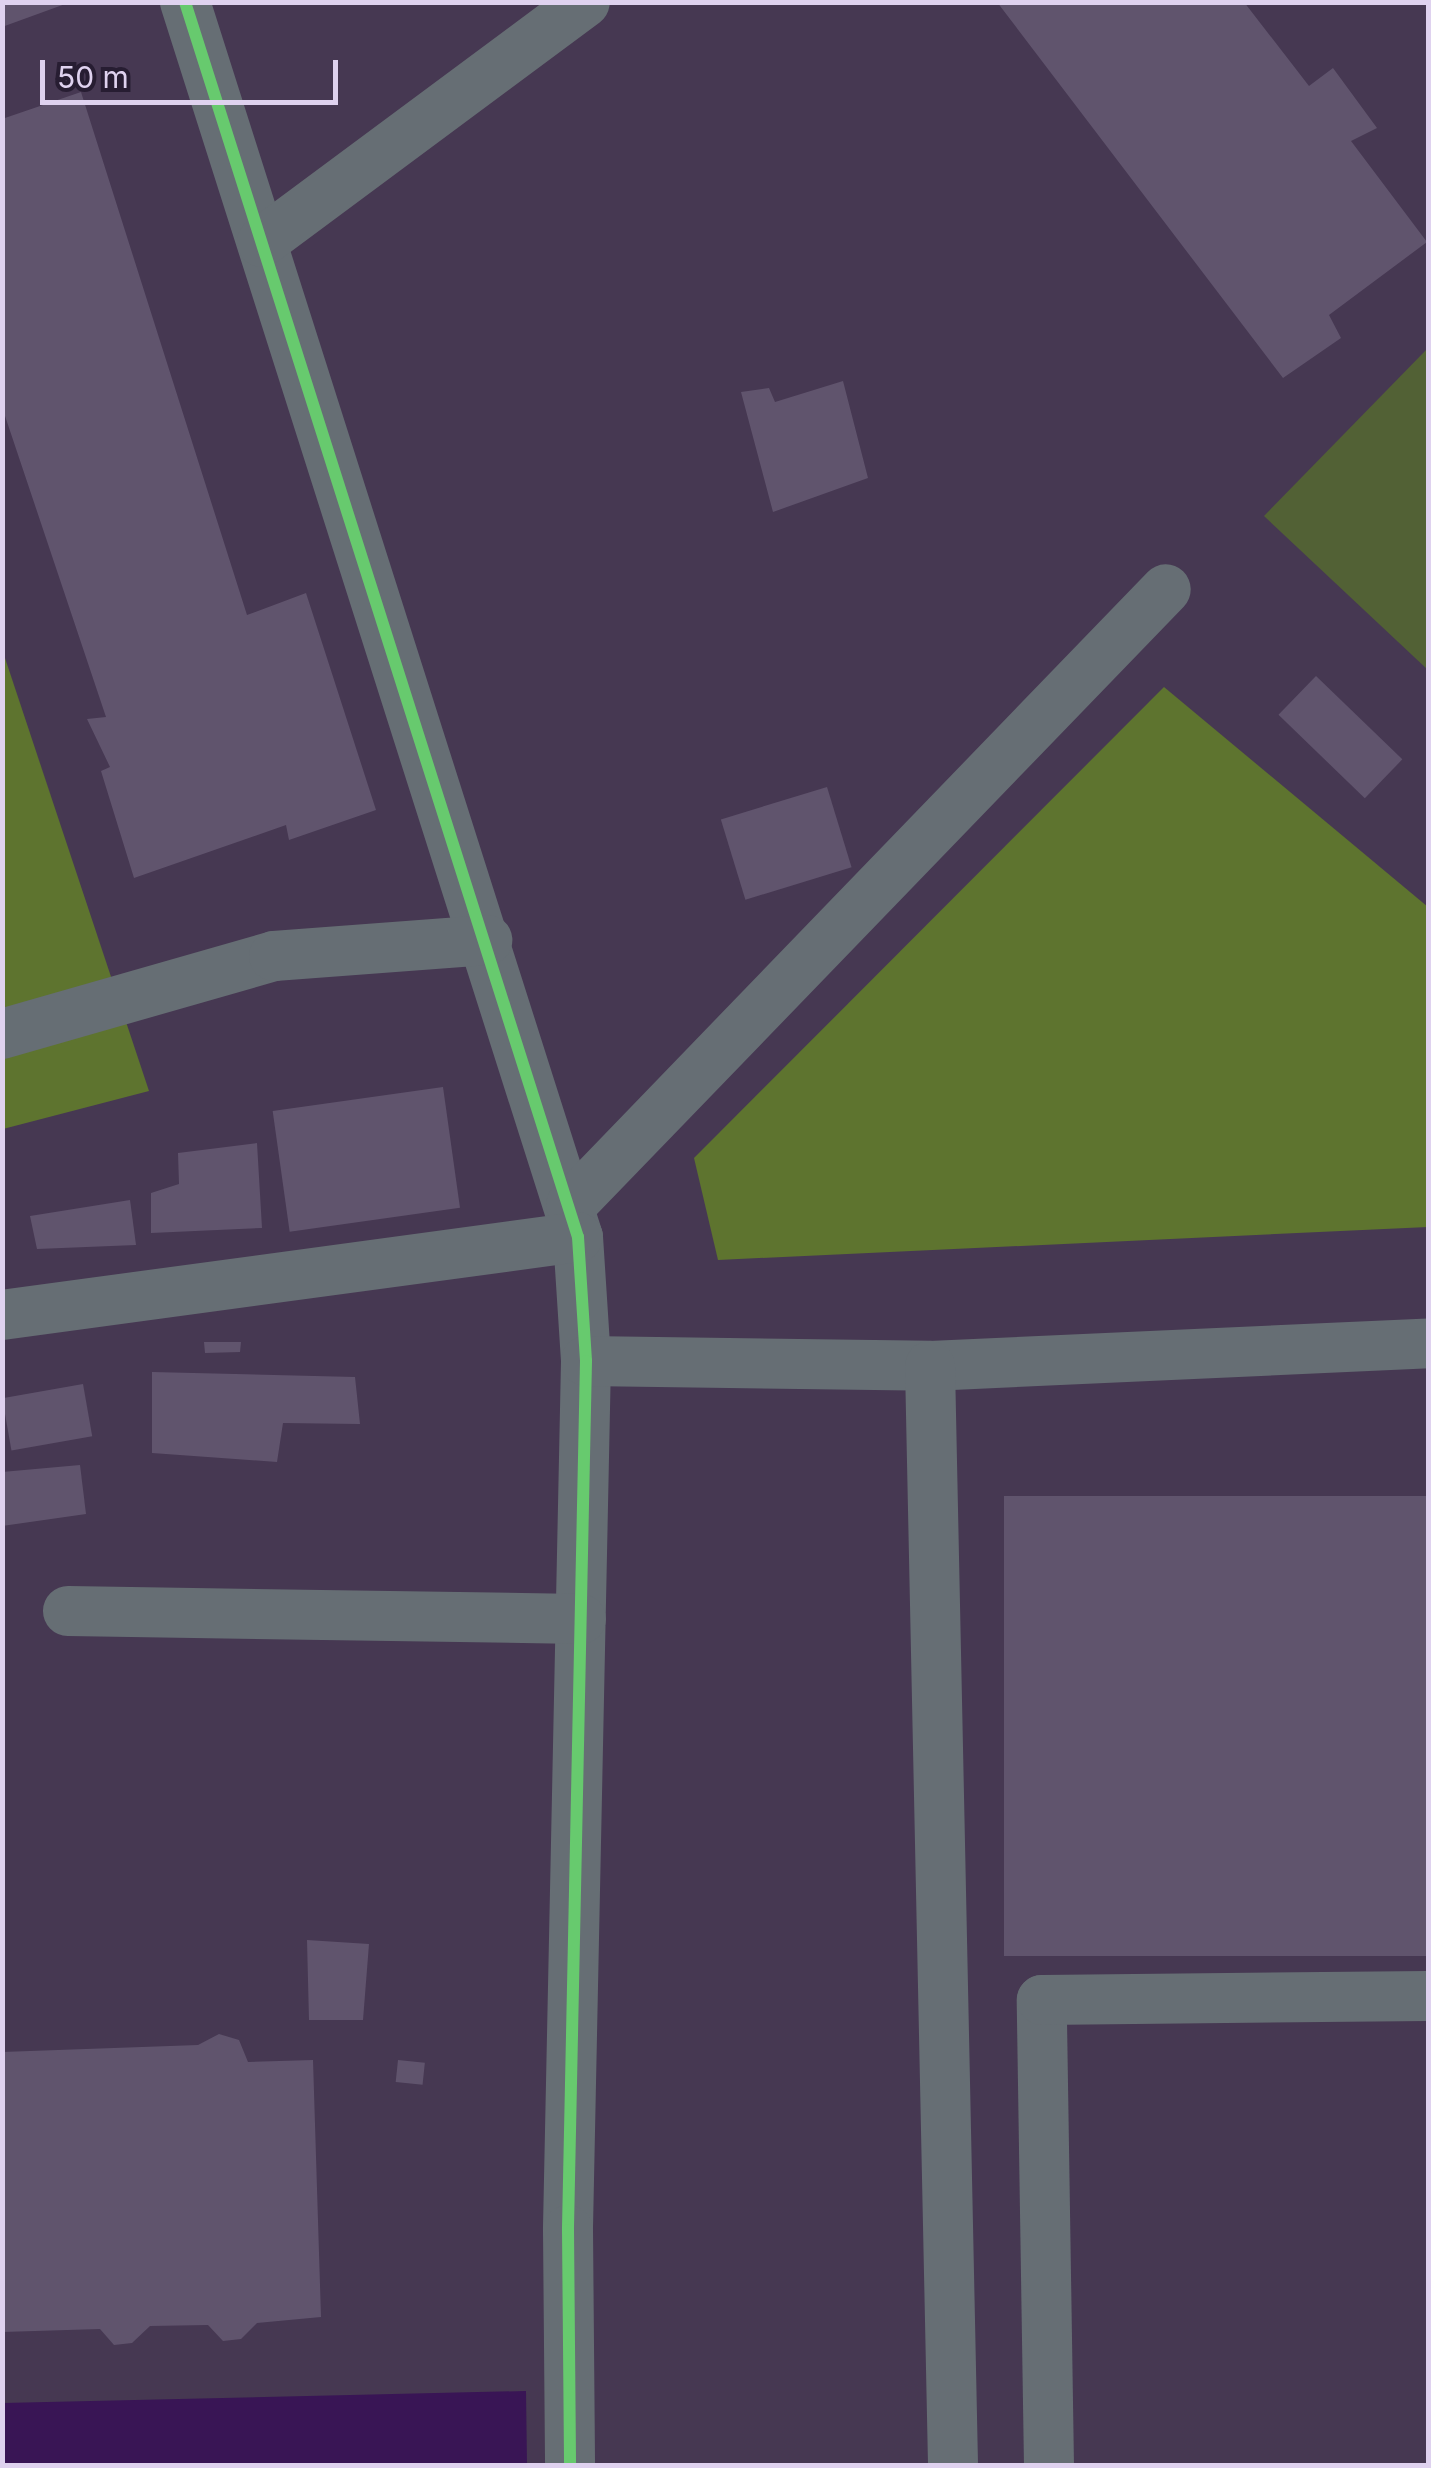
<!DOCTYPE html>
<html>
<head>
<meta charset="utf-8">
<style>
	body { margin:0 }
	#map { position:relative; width:1431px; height:2468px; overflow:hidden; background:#463852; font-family:Inter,sans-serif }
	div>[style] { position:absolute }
	.green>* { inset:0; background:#526135 }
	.forest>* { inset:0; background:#5e742f }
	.water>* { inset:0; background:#391555 }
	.building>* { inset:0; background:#60546d; transform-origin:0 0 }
	.minor>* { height:50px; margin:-25px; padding:0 25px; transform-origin:25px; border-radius:25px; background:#666e74 }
	.cycleway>* { height:12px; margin:-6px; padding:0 6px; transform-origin:6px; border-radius:6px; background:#67ca6e }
	span { translate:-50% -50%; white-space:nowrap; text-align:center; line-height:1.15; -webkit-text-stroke:10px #271d32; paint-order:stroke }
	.frame { position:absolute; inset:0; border:5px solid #dfd2ef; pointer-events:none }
	.scale { position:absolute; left:40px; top:60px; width:298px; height:45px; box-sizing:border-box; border:5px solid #dfd2ef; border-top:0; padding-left:12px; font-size:30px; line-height:35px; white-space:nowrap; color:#dfd2ef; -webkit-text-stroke:8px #271d32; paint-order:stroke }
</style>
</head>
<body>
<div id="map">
	<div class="green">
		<div style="clip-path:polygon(1428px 348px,1428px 670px,1264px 516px)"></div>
	</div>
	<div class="forest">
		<div style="clip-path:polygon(2px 649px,149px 1091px,3px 1129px,2px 1129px)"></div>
		<div style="clip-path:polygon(1164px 687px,1428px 907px,1428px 1227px,718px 1260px,694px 1158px)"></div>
	</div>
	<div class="water">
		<div style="clip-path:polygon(526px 2391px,527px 2465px,3px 2465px,3px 2403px)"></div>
	</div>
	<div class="building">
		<div style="clip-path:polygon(2px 2px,68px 2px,68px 3px,2px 27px)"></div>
		<div style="clip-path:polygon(997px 2px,1244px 2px,1309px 86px,1333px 68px,1377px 128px,1351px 141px,1427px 242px,1329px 315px,1341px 338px,1283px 378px)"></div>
		<div style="clip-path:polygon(81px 92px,247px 615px,306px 593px,376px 810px,289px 840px,286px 825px,134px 878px,101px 771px,110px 767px,87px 719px,106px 717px,2px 407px,2px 119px)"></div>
		<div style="clip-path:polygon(843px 381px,868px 478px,773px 512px,741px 392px,769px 388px,775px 402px)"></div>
		<div style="left:1316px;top:676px;width:120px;height:54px;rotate:44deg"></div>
		<div style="left:827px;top:787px;width:84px;height:111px;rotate:73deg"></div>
		<div style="left:443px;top:1087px;width:122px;height:172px;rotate:82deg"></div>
		<div style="clip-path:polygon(257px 1143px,262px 1228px,151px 1233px,151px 1193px,179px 1184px,178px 1153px)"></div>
		<div style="clip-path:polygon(130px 1200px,136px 1245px,37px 1249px,30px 1216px)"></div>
		<div style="clip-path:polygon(204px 1342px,241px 1342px,240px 1352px,205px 1353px)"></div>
		<div style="clip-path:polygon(152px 1372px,355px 1377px,360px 1424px,283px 1423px,277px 1462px,152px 1453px)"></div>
		<div style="left:83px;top:1384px;width:53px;height:82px;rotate:80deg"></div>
		<div style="clip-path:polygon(80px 1465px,86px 1514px,2px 1526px,2px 1472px)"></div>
		<div style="left:1428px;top:1496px;width:460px;height:424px;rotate:90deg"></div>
		<div style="clip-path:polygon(307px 1940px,369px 1944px,363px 2020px,309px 2020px)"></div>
		<div style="clip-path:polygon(219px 2034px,239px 2040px,248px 2062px,313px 2060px,321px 2317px,257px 2323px,241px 2339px,223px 2341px,208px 2325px,150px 2326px,132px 2343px,114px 2345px,100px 2329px,2px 2332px,2px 2052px,198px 2045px)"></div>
		<div style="left:398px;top:2060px;width:27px;height:22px;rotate:6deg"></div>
	</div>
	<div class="minor">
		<div style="left:185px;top:2px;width:1296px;rotate:72.35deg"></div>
		<div style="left:578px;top:1237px;width:124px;rotate:86.3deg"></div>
		<div style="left:586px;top:1361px;width:869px;rotate:91.19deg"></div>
		<div style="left:568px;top:2230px;width:236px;rotate:89.5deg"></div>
		<div style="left:262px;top:242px;width:402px;rotate:-36.6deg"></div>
		<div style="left:2px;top:1034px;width:283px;rotate:-16deg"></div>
		<div style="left:274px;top:956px;width:214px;rotate:-4.3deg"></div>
		<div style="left:571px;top:1205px;width:856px;rotate:-45.99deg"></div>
		<div style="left:2px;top:1315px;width:581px;rotate:-7.71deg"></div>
		<div style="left:586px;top:1361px;width:344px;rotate:0.8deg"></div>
		<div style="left:930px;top:1366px;width:499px;rotate:-2.6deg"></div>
		<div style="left:930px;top:1366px;width:1100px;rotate:88.8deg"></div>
		<div style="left:68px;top:1611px;width:513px;rotate:0.89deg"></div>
		<div style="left:1049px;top:2466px;width:466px;rotate:-90.9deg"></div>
		<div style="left:1042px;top:2000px;width:386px;rotate:-0.6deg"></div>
	</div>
	<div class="cycleway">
		<div style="left:185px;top:2px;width:1296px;rotate:72.35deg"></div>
		<div style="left:578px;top:1237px;width:124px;rotate:86.3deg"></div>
		<div style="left:586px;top:1361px;width:869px;rotate:91.19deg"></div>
		<div style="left:568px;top:2230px;width:236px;rotate:89.5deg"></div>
	</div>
	<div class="frame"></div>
	<div class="scale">50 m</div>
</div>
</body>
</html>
